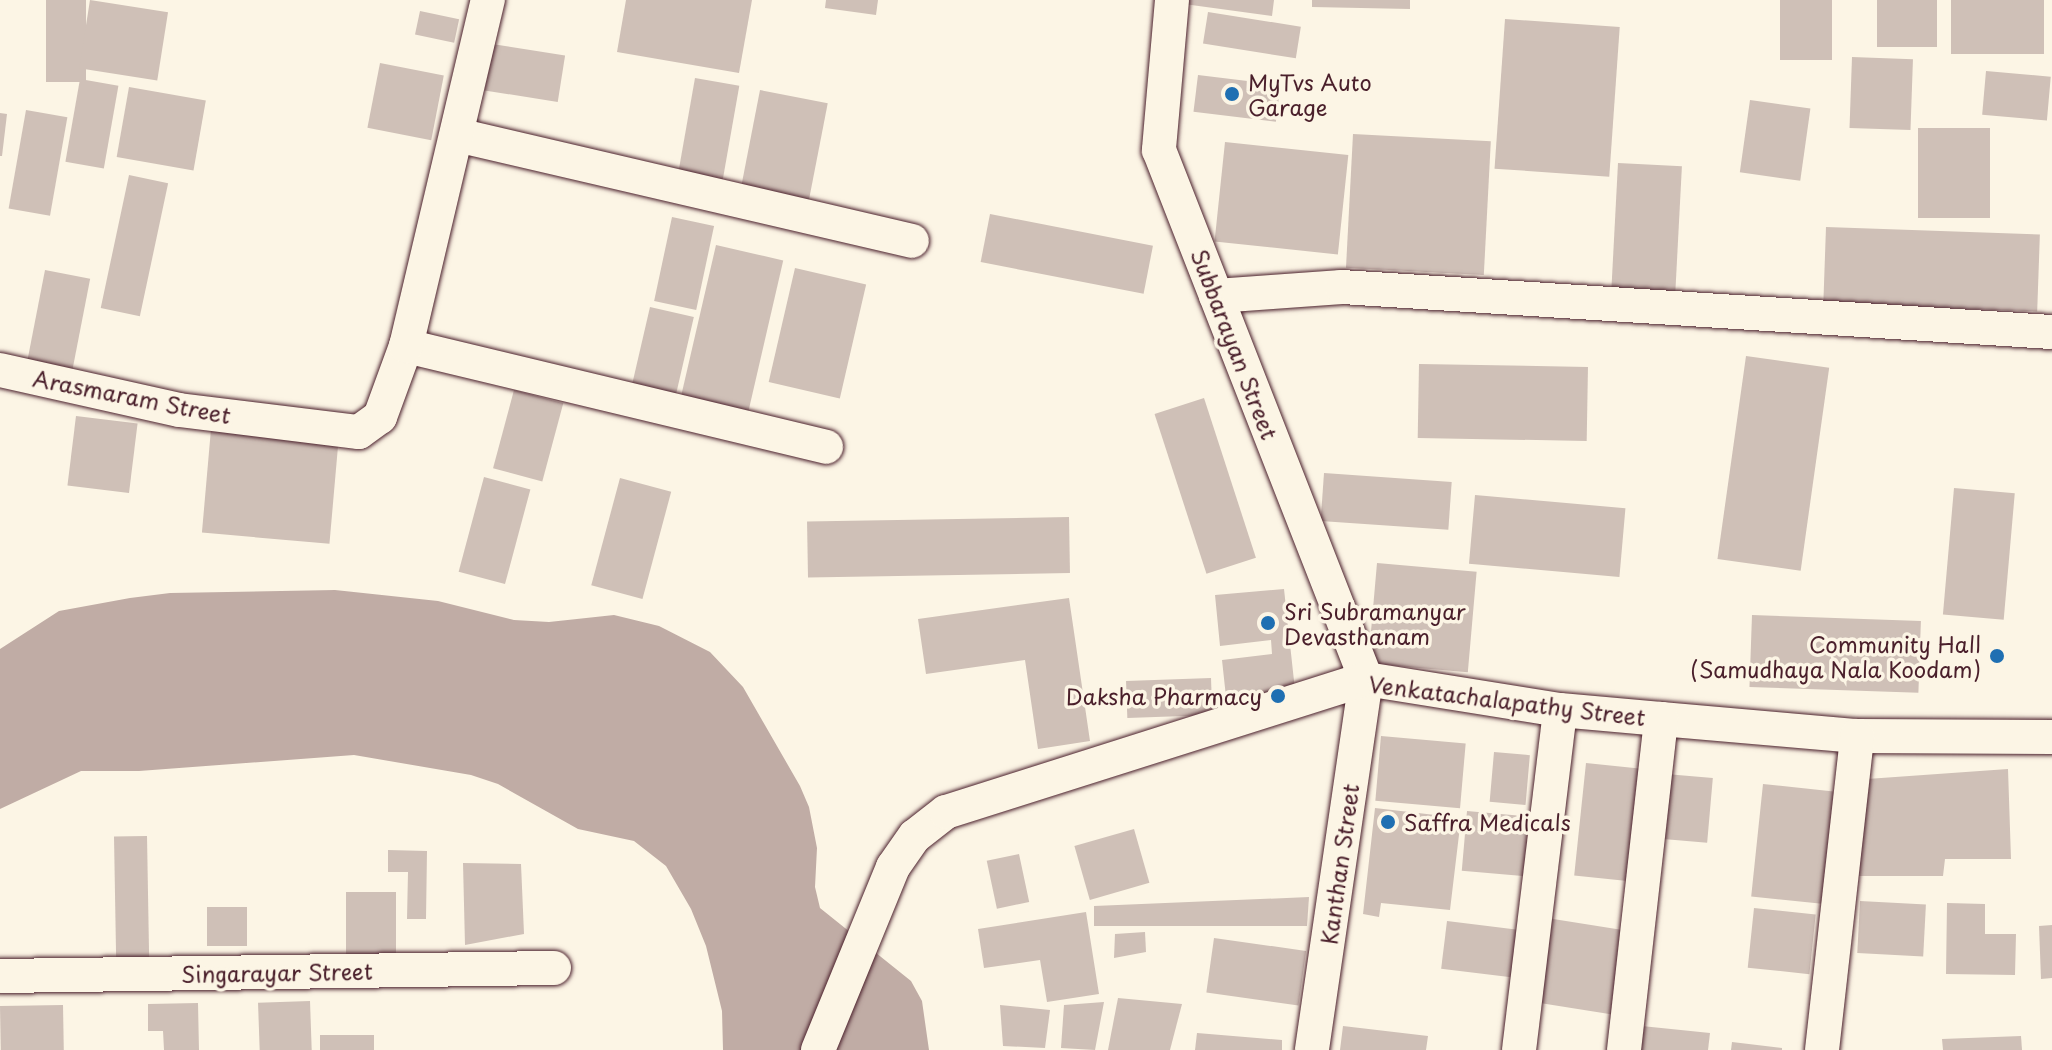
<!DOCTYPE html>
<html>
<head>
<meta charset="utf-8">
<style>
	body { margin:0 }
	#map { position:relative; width:2052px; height:1050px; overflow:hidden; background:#fcf5e5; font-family:"Playpen Sans",sans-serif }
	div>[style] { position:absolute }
	.water>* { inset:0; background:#c0aca5 }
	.building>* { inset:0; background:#cfc0b7; transform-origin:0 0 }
	.roads { filter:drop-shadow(0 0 2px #4a1f2b) drop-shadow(0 0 2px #4a1f2b) }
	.minor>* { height:34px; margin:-17px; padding:0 17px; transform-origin:17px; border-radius:17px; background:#fcf5e5 }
	.dots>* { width:22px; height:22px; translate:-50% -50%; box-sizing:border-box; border:4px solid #fcf5e5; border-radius:50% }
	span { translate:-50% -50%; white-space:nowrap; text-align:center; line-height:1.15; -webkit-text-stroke:7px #fcf5e5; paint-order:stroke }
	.poi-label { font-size:22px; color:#4a1f2b }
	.left { translate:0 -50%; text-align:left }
	.right { translate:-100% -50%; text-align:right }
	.street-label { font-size:22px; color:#4a1f2b }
</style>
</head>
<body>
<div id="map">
	<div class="water">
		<div style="clip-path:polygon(335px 590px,438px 601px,514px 620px,549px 622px,614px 615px,659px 626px,710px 652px,743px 687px,800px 786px,809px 807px,817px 848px,815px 887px,820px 908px,911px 981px,922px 1001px,929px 1050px,723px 1050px,722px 1011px,706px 946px,691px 909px,666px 866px,634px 841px,578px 829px,498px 784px,471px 775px,354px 755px,139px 771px,81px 771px,0 809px,0 649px,59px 611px,130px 598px,170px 593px)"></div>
	</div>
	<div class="building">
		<div style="left:46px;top:0;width:40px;height:82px"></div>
		<div style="left:90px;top:0;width:79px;height:69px;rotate:9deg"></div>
		<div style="clip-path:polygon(626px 0,752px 0,739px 73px,617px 52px)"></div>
		<div style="clip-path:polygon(826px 0,878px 0,876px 15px,825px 8px)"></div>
		<div style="clip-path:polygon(1184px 0,1274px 0,1272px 16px,1184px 4px)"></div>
		<div style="clip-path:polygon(1312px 0,1410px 0,1410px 9px,1312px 7px)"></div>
		<div style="left:1780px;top:0;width:52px;height:60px"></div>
		<div style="left:1877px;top:0;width:60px;height:47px"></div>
		<div style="left:1951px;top:0;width:93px;height:54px"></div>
		<div style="left:420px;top:11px;width:40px;height:24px;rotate:12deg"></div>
		<div style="left:1208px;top:12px;width:94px;height:32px;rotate:9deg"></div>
		<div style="left:1505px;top:19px;width:115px;height:150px;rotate:4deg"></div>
		<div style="left:492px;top:44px;width:74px;height:47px;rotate:9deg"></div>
		<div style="left:1852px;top:57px;width:61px;height:71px;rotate:2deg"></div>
		<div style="left:380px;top:63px;width:65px;height:66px;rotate:11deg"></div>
		<div style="left:1986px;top:71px;width:65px;height:44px;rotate:5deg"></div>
		<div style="left:1198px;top:75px;width:83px;height:37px;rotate:7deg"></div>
		<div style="left:695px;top:78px;width:45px;height:98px;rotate:10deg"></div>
		<div style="left:80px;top:79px;width:39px;height:84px;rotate:10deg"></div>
		<div style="left:129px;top:87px;width:78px;height:71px;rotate:10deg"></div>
		<div style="left:760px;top:90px;width:69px;height:108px;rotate:11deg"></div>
		<div style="left:1750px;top:100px;width:61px;height:73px;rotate:8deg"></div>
		<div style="left:26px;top:110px;width:42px;height:100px;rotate:10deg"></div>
		<div style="clip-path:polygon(0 113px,7px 114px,2px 156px,0 156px)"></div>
		<div style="left:1918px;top:128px;width:72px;height:90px"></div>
		<div style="left:1353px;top:134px;width:138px;height:134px;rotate:3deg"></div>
		<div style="left:1225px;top:142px;width:124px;height:100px;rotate:6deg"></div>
		<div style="left:1618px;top:163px;width:64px;height:132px;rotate:3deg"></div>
		<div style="left:129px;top:175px;width:40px;height:136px;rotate:12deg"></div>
		<div style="left:990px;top:214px;width:166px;height:49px;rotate:11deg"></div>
		<div style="left:672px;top:217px;width:43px;height:86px;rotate:12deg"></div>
		<div style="left:1826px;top:227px;width:214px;height:77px;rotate:2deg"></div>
		<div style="left:716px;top:245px;width:69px;height:161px;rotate:13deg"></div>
		<div style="left:795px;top:268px;width:73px;height:117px;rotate:13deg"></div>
		<div style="left:45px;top:270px;width:46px;height:93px;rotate:11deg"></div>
		<div style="left:650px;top:307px;width:45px;height:84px;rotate:13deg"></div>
		<div style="left:1746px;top:356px;width:84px;height:205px;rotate:8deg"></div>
		<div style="left:1419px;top:364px;width:169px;height:74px;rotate:1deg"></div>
		<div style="left:514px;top:390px;width:51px;height:81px;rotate:15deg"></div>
		<div style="left:1204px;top:398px;width:168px;height:52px;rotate:72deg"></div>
		<div style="left:76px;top:416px;width:62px;height:70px;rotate:7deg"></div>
		<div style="left:211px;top:429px;width:128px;height:104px;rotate:5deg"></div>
		<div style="left:1324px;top:473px;width:128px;height:48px;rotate:4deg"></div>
		<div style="left:484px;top:477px;width:48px;height:98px;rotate:15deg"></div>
		<div style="left:620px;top:478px;width:53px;height:111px;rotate:15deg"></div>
		<div style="left:1954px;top:488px;width:61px;height:127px;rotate:5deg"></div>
		<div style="left:1475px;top:495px;width:151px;height:69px;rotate:5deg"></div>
		<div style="left:1069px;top:517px;width:56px;height:262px;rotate:89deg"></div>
		<div style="left:1377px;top:563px;width:100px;height:101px;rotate:5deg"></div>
		<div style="clip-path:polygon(1284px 589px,1295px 690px,1226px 697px,1222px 660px,1272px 654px,1271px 640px,1220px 646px,1215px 595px)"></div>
		<div style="clip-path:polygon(1069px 598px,1090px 741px,1038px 749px,1025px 660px,926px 674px,918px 619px)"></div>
		<div style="left:1752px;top:615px;width:169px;height:72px;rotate:2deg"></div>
		<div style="left:1211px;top:678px;width:37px;height:85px;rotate:88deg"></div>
		<div style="left:1381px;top:736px;width:85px;height:65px;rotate:5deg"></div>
		<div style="left:1494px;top:752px;width:36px;height:50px;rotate:5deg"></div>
		<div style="left:1586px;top:763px;width:63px;height:113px;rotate:6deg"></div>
		<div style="clip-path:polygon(2008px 769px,2011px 859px,1945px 859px,1943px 876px,1859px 876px,1867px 779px)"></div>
		<div style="left:1666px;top:774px;width:47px;height:65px;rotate:5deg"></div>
		<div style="left:1763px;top:784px;width:71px;height:113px;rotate:6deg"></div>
		<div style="clip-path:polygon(1375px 808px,1461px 818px,1450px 910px,1381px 903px,1379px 917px,1363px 914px)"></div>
		<div style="left:1467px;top:811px;width:64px;height:60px;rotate:5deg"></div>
		<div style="left:1134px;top:829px;width:56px;height:62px;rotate:74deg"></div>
		<div style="left:147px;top:836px;width:133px;height:33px;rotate:89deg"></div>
		<div style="clip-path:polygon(388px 850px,427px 851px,426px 919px,407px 919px,408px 872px,388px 872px)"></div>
		<div style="left:1019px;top:854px;width:49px;height:33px;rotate:78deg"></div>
		<div style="clip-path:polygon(463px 863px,521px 864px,524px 934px,465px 945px)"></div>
		<div style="left:346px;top:892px;width:50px;height:75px"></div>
		<div style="clip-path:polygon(1309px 897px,1307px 926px,1094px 926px,1094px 906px)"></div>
		<div style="left:1860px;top:901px;width:66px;height:52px;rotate:3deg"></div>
		<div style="clip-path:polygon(1947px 903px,1985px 904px,1985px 934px,2016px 934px,2015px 975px,1946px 974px)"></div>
		<div style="left:207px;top:907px;width:40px;height:39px"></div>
		<div style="left:1754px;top:908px;width:62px;height:60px;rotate:6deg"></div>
		<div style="clip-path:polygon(1086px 912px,1099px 994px,1047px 1002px,1040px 960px,984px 968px,978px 929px)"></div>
		<div style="left:1547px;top:918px;width:86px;height:85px;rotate:9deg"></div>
		<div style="left:1447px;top:921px;width:85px;height:48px;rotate:7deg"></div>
		<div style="clip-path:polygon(2052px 925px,2052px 978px,2041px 979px,2039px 926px)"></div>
		<div style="clip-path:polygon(1145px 932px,1146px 952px,1114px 958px,1115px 934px)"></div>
		<div style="left:1214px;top:938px;width:93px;height:55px;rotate:8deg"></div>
		<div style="clip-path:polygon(1118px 998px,1182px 1004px,1170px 1050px,1108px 1050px)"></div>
		<div style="left:310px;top:1001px;width:49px;height:52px;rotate:88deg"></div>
		<div style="clip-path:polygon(1104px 1002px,1095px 1050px,1061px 1048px,1064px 1005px)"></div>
		<div style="clip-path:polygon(198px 1003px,199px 1050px,164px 1050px,163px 1031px,148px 1031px,148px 1004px)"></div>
		<div style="left:63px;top:1005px;width:45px;height:63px;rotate:89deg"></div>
		<div style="clip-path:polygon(1000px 1005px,1050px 1010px,1045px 1048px,1003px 1046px)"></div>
		<div style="clip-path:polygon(1632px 1025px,1710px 1033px,1708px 1050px,1629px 1050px)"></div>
		<div style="clip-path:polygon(1343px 1026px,1428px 1036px,1426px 1050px,1340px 1050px)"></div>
		<div style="clip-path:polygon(1197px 1033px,1282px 1040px,1282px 1050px,1195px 1050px)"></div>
		<div style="left:320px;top:1035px;width:54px;height:15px"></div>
		<div style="clip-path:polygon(2021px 1036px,2022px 1050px,1943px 1050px,1942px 1039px)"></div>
		<div style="clip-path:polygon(1732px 1042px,1782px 1048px,1782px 1050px,1731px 1050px)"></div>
	</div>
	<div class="roads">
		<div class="minor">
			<div style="left:1172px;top:0;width:151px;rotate:95deg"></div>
			<div style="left:1159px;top:150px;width:568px;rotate:68.63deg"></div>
			<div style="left:1366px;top:679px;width:375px;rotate:98.3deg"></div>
			<div style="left:457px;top:135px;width:467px;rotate:13.1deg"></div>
			<div style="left:1216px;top:296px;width:126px;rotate:-4.1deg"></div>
			<div style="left:1342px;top:287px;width:711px;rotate:3.63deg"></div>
			<div style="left:406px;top:346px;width:432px;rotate:13.5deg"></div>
			<div style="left:0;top:370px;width:183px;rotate:12.6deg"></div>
			<div style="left:179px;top:410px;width:181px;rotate:7deg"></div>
			<div style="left:359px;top:432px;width:26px;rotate:-36deg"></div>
			<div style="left:380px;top:417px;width:76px;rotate:-69.9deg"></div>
			<div style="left:406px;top:346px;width:356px;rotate:-76.7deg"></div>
			<div style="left:0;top:976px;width:554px;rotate:-0.83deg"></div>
			<div style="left:818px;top:1050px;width:198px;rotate:-67.7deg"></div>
			<div style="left:893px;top:867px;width:38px;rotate:-55deg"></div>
			<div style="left:915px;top:836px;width:39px;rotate:-38deg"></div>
			<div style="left:946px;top:812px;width:441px;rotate:-17.6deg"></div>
			<div style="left:1366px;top:679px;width:196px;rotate:9.1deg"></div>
			<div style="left:1560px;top:710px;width:101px;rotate:5.1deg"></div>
			<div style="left:1661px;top:719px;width:197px;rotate:5deg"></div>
			<div style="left:1857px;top:736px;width:195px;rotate:0.3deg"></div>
			<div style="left:1519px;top:1050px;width:342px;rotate:-83.1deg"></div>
			<div style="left:1624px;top:1050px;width:333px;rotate:-83.6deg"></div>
			<div style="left:1822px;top:1050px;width:316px;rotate:-83.6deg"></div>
		</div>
	</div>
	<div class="dots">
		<div style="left:1232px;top:94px;background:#1f6fb2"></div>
		<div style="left:1268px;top:623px;background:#1f6fb2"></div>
		<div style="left:1997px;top:656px;background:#1f6fb2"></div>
		<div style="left:1278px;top:696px;background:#1f6fb2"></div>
		<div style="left:1388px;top:822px;background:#1f6fb2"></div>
	</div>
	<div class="poi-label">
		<span class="left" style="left:1248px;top:94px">MyTvs Auto<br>Garage</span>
		<span class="left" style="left:1284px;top:623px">Sri Subramanyar<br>Devasthanam</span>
		<span class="right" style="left:1981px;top:656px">Community Hall<br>(Samudhaya Nala Koodam)</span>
		<span class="right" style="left:1262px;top:696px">Daksha Pharmacy</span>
		<span class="left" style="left:1404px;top:822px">Saffra Medicals</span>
	</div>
	<div class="street-label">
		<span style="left:1235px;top:344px;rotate:69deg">Subbarayan Street</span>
		<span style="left:132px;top:396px;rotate:11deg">Arasmaram Street</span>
		<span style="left:1507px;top:700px;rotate:7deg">Venkatachalapathy Street</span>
		<span style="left:1339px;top:864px;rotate:-82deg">Kanthan Street</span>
		<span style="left:277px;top:972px;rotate:-1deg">Singarayar Street</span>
	</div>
</div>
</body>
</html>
